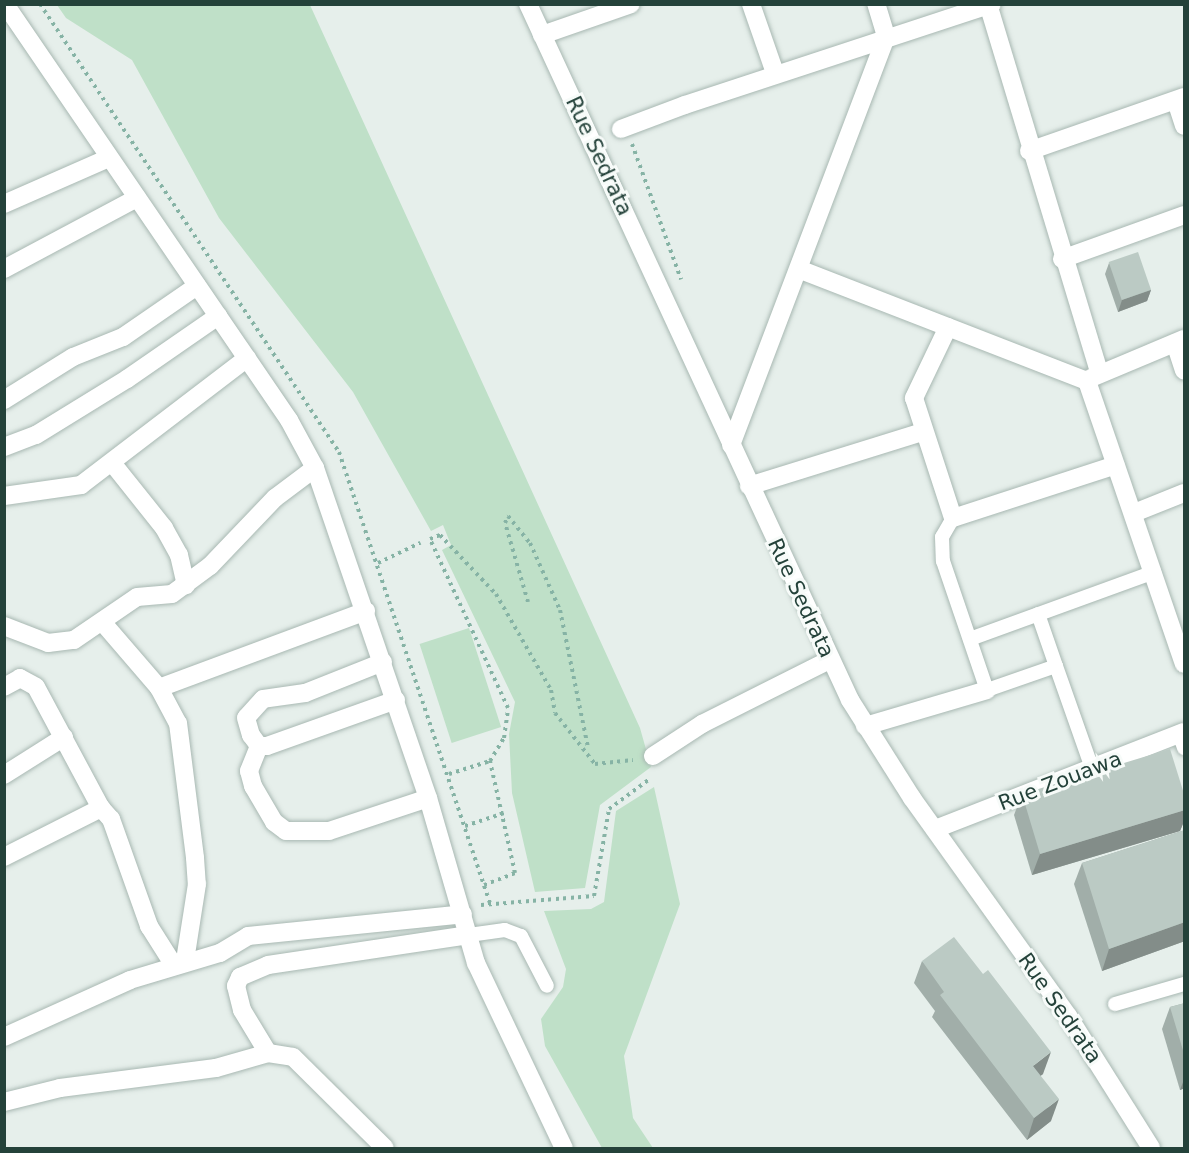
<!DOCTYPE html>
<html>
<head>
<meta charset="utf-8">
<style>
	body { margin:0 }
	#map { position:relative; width:1189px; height:1153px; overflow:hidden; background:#e6efeb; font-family:"DejaVu Sans",sans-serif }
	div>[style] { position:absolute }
	.green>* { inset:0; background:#bfe0c8; transform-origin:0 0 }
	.path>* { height:4px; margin-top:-2px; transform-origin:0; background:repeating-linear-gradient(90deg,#86b3a5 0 3px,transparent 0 7.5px) }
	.roads { filter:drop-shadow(0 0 2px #a8b8b2) drop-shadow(0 0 2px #a8b8b2) }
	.service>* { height:14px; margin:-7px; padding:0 7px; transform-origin:7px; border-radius:7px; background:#fff }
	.pedestrian>* { height:18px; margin:-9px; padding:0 9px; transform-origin:9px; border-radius:9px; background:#fff }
	.minor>* { height:18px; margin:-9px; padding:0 9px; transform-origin:9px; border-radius:9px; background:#fff }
	.tertiary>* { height:18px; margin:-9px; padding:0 9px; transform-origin:9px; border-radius:9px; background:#fff }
	.wall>* { inset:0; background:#a1aea9 }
	.shaded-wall>* { inset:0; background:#838d89 }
	.building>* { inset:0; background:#bbcac4; transform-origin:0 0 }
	span { translate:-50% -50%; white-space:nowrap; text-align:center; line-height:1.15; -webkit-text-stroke:6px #f7fbf9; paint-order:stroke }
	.street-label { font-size:21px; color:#24423a }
	.frame { position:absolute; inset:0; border:6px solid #24423a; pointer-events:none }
</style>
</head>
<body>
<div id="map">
	<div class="green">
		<div style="clip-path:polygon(57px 5px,310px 5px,640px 728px,651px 767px,600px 805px,585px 888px,535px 892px,512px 793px,509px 734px,515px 702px,442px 550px,451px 545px,443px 525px,431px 531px,353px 392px,219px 218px,132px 60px,66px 18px)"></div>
		<div style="left:469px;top:628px;width:104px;height:52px;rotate:72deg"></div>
		<div style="clip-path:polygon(654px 787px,680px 904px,624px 1056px,633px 1118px,653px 1148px,602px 1148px,545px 1046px,541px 1019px,563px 987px,566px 969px,544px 911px,591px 909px,604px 902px,616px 811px)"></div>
	</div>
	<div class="path">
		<div style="left:40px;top:4px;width:539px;rotate:56.28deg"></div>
		<div style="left:339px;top:452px;width:477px;rotate:71.5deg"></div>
		<div style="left:632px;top:144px;width:144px;rotate:70.1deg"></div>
		<div style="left:378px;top:563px;width:47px;rotate:-25.5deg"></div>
		<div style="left:528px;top:602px;width:82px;rotate:-106.2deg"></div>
		<div style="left:505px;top:523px;width:8px;rotate:-67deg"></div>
		<div style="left:508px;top:516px;width:35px;rotate:51deg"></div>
		<div style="left:530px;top:543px;width:73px;rotate:65.9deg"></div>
		<div style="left:560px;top:610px;width:141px;rotate:78.5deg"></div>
		<div style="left:449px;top:774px;width:43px;rotate:-17.6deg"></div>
		<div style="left:465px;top:826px;width:41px;rotate:-18.4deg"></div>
		<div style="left:484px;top:885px;width:33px;rotate:-21deg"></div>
		<div style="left:515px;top:873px;width:115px;rotate:-102.6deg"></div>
		<div style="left:490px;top:761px;width:27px;rotate:-59deg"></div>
		<div style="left:504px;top:738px;width:30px;rotate:-82deg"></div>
		<div style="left:508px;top:708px;width:186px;rotate:-114.8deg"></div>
		<div style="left:430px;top:539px;width:11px;rotate:-22deg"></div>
		<div style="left:440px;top:535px;width:81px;rotate:46.5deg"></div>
		<div style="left:496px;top:594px;width:111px;rotate:60.2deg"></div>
		<div style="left:551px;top:690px;width:23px;rotate:80deg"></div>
		<div style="left:555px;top:713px;width:65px;rotate:51.9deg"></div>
		<div style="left:595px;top:764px;width:38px;rotate:-6deg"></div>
		<div style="left:481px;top:905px;width:113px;rotate:-4.6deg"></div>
		<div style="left:594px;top:896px;width:88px;rotate:-80.2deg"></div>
		<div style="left:609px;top:809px;width:52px;rotate:-36.4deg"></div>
	</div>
	<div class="roads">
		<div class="service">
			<div style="left:953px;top:518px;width:22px;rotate:120deg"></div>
			<div style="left:942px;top:537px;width:24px;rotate:88deg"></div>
			<div style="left:943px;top:561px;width:136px;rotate:71.2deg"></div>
			<div style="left:987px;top:690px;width:73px;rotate:-19.2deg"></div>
			<div style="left:1056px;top:666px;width:108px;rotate:70.6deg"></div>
			<div style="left:1038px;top:614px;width:55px;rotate:70.9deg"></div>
			<div style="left:970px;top:639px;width:196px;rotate:-20deg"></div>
			<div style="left:1179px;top:734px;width:15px;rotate:70deg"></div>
			<div style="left:469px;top:935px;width:36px;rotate:-8deg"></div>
			<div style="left:505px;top:930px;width:17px;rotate:21deg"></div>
			<div style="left:521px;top:936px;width:56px;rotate:62.5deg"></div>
			<div style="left:1115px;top:1004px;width:72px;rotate:-16.2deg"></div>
		</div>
		<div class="pedestrian">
			<div style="left:621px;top:129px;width:68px;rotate:-20.6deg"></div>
			<div style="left:1175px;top:343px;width:29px;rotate:72deg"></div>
		</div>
		<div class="minor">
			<div style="left:751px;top:4px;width:73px;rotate:70.8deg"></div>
			<div style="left:988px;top:4px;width:384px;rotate:73.2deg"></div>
			<div style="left:542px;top:35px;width:94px;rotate:-19.2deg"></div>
			<div style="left:1176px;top:101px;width:26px;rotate:72deg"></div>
			<div style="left:685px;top:105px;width:323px;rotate:-18.2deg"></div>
			<div style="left:1029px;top:151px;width:164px;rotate:-19.2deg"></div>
			<div style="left:4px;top:204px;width:115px;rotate:-23.7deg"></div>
			<div style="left:1062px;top:259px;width:130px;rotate:-19.8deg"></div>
			<div style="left:4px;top:269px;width:151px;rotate:-28.1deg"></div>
			<div style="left:801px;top:270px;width:307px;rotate:21.2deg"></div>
			<div style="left:1087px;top:381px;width:299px;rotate:71.1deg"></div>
			<div style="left:948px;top:327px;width:79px;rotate:115.6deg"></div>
			<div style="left:914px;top:398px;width:126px;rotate:72deg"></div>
			<div style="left:953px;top:518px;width:171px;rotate:-18deg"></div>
			<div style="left:1091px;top:378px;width:101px;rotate:-22.8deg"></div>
			<div style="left:4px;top:400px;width:81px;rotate:-31.9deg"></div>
			<div style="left:73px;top:357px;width:54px;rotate:-21.8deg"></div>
			<div style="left:123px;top:337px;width:90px;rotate:-34.6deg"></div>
			<div style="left:731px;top:445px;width:437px;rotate:-69.2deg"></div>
			<div style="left:886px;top:36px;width:34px;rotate:-107deg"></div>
			<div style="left:4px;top:447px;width:34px;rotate:-21deg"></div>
			<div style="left:36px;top:435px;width:107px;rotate:-31.6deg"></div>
			<div style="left:127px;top:379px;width:111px;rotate:-34.7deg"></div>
			<div style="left:113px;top:464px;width:82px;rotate:51.4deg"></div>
			<div style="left:164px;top:528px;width:31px;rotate:61deg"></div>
			<div style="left:179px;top:555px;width:31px;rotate:77deg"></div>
			<div style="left:749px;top:486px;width:181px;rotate:-17.3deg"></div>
			<div style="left:4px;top:496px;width:78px;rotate:-8.1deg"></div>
			<div style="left:81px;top:485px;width:209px;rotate:-37.4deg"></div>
			<div style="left:1134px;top:513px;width:54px;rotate:-21.8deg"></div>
			<div style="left:104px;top:624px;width:84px;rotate:49.3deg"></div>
			<div style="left:159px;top:688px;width:221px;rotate:-20.4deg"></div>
			<div style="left:4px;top:626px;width:47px;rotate:21.1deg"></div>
			<div style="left:48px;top:643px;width:26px;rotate:-7deg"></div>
			<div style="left:74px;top:640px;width:76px;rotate:-34.3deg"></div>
			<div style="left:137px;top:597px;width:35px;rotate:-5deg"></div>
			<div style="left:172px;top:594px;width:47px;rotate:-36.4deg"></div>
			<div style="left:210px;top:566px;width:94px;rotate:-46.3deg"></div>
			<div style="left:275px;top:498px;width:50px;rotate:-36.9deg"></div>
			<div style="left:383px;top:662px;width:84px;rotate:158.3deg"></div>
			<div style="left:305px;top:693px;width:42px;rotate:171.9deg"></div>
			<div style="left:263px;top:699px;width:25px;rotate:132deg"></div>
			<div style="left:246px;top:718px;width:18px;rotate:74deg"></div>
			<div style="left:251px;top:735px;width:14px;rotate:54deg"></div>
			<div style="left:259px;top:746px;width:8px"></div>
			<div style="left:267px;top:746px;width:137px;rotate:-19.6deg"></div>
			<div style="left:4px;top:687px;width:18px;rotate:-29deg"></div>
			<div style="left:20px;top:678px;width:18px;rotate:29deg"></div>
			<div style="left:36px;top:687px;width:137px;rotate:61.8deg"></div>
			<div style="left:159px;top:688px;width:40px;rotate:62deg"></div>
			<div style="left:178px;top:723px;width:136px;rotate:82.8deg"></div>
			<div style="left:195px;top:858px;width:26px;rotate:86deg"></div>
			<div style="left:197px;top:884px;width:78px;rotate:98.9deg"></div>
			<div style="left:865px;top:726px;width:127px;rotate:-16.4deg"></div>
			<div style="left:259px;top:746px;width:27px;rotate:112deg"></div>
			<div style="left:249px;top:771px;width:16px;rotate:75deg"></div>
			<div style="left:253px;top:786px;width:42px;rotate:59.7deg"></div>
			<div style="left:274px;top:822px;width:15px;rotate:37deg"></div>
			<div style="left:286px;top:831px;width:43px"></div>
			<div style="left:329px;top:831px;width:104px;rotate:-18.4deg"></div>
			<div style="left:653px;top:756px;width:59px;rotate:-33.1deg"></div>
			<div style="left:702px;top:724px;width:142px;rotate:-26.7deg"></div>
			<div style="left:4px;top:775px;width:71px;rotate:-32.3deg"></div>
			<div style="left:935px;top:829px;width:267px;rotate:-21.3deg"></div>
			<div style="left:4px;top:857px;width:109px;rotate:-26.8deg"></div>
			<div style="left:101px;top:808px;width:15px;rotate:48deg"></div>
			<div style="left:111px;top:819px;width:114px;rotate:70.4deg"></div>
			<div style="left:149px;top:926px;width:45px;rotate:57.7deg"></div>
			<div style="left:4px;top:1037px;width:138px;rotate:-24.3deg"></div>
			<div style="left:130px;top:980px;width:94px;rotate:-16.7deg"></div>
			<div style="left:220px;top:953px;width:33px;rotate:-31deg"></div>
			<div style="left:248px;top:936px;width:216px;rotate:-5.8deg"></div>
			<div style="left:268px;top:1053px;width:50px;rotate:-121.2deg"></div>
			<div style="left:242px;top:1010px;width:25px;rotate:-104deg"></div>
			<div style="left:236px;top:986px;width:10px;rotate:-66deg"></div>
			<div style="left:240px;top:977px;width:30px;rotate:-23deg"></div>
			<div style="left:268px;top:965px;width:203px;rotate:-8.5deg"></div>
			<div style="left:4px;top:1102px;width:58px;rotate:-14deg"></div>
			<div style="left:60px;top:1088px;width:157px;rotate:-7.3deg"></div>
			<div style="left:216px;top:1068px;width:54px;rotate:-16.1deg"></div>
			<div style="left:268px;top:1053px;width:25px;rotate:9deg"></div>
			<div style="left:293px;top:1057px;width:129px;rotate:44.7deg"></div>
		</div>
		<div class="tertiary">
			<div style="left:5px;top:4px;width:504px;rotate:55.68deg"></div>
			<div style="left:289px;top:420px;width:55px;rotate:61.6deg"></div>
			<div style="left:315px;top:468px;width:349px;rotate:71.1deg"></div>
			<div style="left:428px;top:798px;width:172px;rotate:73.8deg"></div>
			<div style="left:476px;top:963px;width:205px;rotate:64.6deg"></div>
			<div style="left:528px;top:4px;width:767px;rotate:65.17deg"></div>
			<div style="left:850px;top:700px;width:116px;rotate:57.7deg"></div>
			<div style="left:912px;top:798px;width:268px;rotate:54.4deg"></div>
			<div style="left:1068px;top:1016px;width:156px;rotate:57.8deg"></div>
		</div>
	</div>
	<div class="wall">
		<div style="clip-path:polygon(1109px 263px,1151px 290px,1147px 301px,1118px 312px,1105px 274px)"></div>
		<div style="clip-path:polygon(1022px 794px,1185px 797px,1185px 819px,1180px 831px,1032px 875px,1014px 815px)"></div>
		<div style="clip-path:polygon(1185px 830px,1185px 941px,1102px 971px,1074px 884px,1082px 863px)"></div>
		<div style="clip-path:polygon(922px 961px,1043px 1074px,1040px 1076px,1051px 1121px,1027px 1140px,932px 1017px,935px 1011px,914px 983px)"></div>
		<div style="clip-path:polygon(1185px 1003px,1185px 1088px,1180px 1090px,1162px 1029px,1170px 1007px)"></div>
	</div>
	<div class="shaded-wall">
		<div style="clip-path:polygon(1151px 290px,1147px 301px,1118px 312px,1122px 300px)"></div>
		<div style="clip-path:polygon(1185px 810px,1185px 819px,1180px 831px,1032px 875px,1040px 854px)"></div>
		<div style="clip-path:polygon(1185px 922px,1185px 941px,1102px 971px,1109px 949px)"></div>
		<div style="clip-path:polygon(1051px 1052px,1043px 1074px,1025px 1088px,1033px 1066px)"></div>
		<div style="clip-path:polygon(1185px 1077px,1185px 1088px,1180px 1090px)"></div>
		<div style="clip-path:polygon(1059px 1099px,1051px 1121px,1027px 1140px,1034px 1118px)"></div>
	</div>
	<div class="building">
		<div style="left:1138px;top:252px;width:40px;height:31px;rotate:71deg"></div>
		<div style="clip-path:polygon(1170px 749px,1185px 797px,1185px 810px,1040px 854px,1022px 794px)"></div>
		<div style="clip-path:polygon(1185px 830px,1185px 922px,1109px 949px,1082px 863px)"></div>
		<div style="clip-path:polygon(954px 937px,983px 974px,988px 970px,1051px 1052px,1033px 1066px,1059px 1099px,1034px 1118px,940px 995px,944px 992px,922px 961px)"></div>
		<div style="clip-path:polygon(1185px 1003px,1185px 1057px,1170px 1007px)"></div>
	</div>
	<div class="street-label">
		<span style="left:599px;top:156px;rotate:65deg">Rue Sedrata</span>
		<span style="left:801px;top:598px;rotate:65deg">Rue Sedrata</span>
		<span style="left:1060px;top:781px;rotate:-21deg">Rue Zouawa</span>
		<span style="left:1060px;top:1008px;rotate:55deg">Rue Sedrata</span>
	</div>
	<div class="frame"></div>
</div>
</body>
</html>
